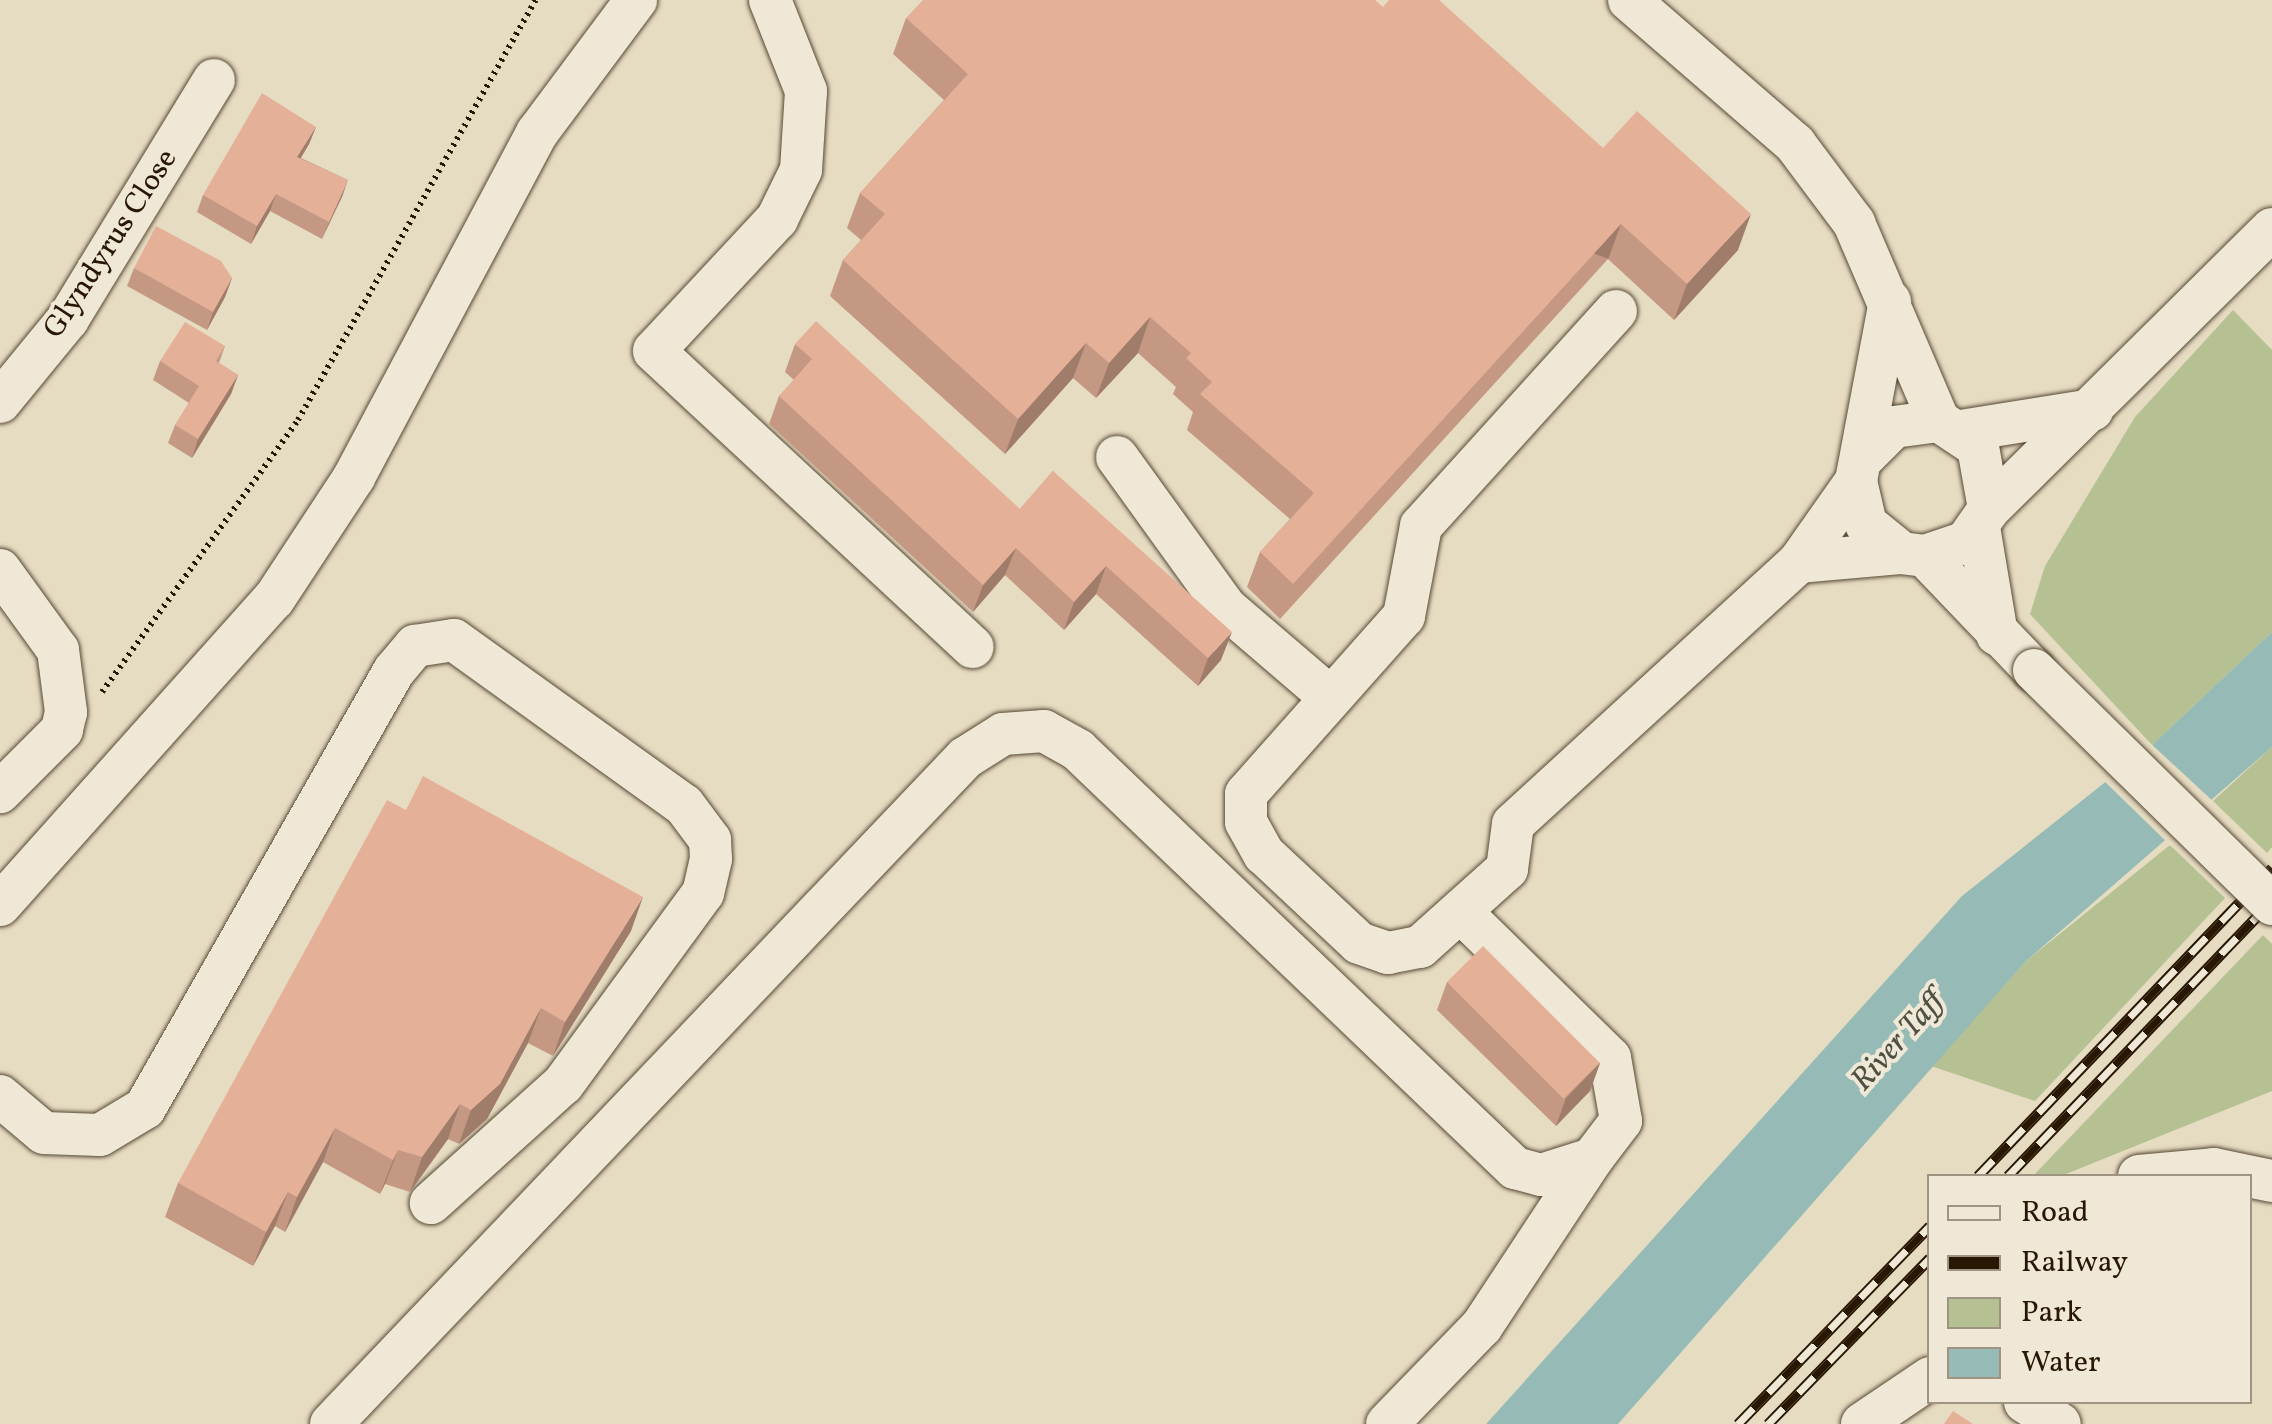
<!DOCTYPE html>
<html>
<head>
<meta charset="utf-8">
<style>
	body { margin:0 }
	#map { position:relative; width:2272px; height:1424px; overflow:hidden; background:#e6dcc2; font-family:Vollkorn,serif }
	div>[style] { position:absolute }
	.green>* { inset:0; background:#b5c093 }
	.water>* { inset:0; background:#96bbb6 }
	.pier>* { inset:0; background:#e6dcc2 }
	.path>* { height:6px; margin-top:-3px; transform-origin:0; background:repeating-linear-gradient(90deg,#281703 0 2.5px,transparent 0 7.5px) }
	.roads { filter:drop-shadow(0 0 2px #584833) drop-shadow(0 0 2px #584833) }
	.minor>* { height:42px; margin:-21px; padding:0 21px; transform-origin:21px; border-radius:21px; background:#efe8d7 }
	.rail>* { height:11px; margin-top:-5.5px; transform-origin:0; background:repeating-linear-gradient(90deg,#efe8d7 0 22px,#281703 0 44px); box-sizing:border-box; border-block:2px solid #281703 }
	.bridges { filter:drop-shadow(0 0 2px #584833) drop-shadow(0 0 2px #584833) }
	.minor-bridge>* { height:42px; margin:-21px; padding:0 21px; transform-origin:21px; border-radius:21px; background:#efe8d7 }
	.wall>* { inset:0; background:#c49883 }
	.shaded-wall>* { inset:0; background:#a07c6a; transform-origin:0 0 }
	.building>* { inset:0; background:#e4b198; transform-origin:0 0 }
	span { translate:-50% -50%; white-space:nowrap; text-align:center; line-height:1.15; -webkit-text-stroke:8px #efe8d7; paint-order:stroke }
	.street-label { font-size:30px; color:#281703 }
	.water-label { font-size:32px; color:#4e5042; font-style:italic }
	.legend { position:absolute; left:1927px; top:1174px; width:325px; height:230px; box-sizing:border-box; background:#efe8d7; border:2px solid #9f9482; margin:0; padding:12px 18px; list-style:none; font-size:30px; color:#281703 }
	.legend li { display:flex; align-items:center; gap:20px; height:50px }
	.legend b { width:50px; border:2px solid #9f9482 }
</style>
</head>
<body>
<div id="map">
	<div class="green">
		<div style="clip-path:polygon(2233px 310px,2272px 350px,2272px 632px,2152px 745px,2030px 614px,2045px 566px,2135px 417px)"></div>
		<div style="clip-path:polygon(2272px 747px,2272px 847px,2267px 853px,2213px 801px)"></div>
		<div style="clip-path:polygon(2170px 845px,2225px 898px,2035px 1101px,1931px 1066px,2025px 962px)"></div>
		<div style="clip-path:polygon(2263px 935px,2272px 944px,2272px 1091px,2061px 1176px,2033px 1176px)"></div>
	</div>
	<div class="water">
		<div style="clip-path:polygon(2272px 632px,2272px 747px,2025px 962px,1618px 1424px,1486px 1424px,1962px 896px,2152px 745px)"></div>
	</div>
	<div class="pier">
		<div style="clip-path:polygon(2148px 741px,2216px 804px,2173px 848px,2099px 776px)"></div>
	</div>
	<div class="path">
		<div style="left:102px;top:692px;width:335px;rotate:-54.2deg"></div>
		<div style="left:298px;top:420px;width:483px;rotate:-60.5deg"></div>
	</div>
	<div class="roads">
		<div class="minor">
			<div style="left:770px;top:0;width:98px;rotate:68.4deg"></div>
			<div style="left:806px;top:91px;width:79px;rotate:93.6deg"></div>
			<div style="left:801px;top:170px;width:55px;rotate:116.1deg"></div>
			<div style="left:777px;top:219px;width:180px;rotate:133deg"></div>
			<div style="left:654px;top:351px;width:435px;rotate:42.9deg"></div>
			<div style="left:1629px;top:0;width:220px;rotate:40.9deg"></div>
			<div style="left:1795px;top:144px;width:99px;rotate:53.2deg"></div>
			<div style="left:1854px;top:223px;width:215px;rotate:66.8deg"></div>
			<div style="left:1616px;top:311px;width:290px;rotate:132.2deg"></div>
			<div style="left:1421px;top:526px;width:92px;rotate:100.7deg"></div>
			<div style="left:1404px;top:616px;width:238px;rotate:131.6deg"></div>
			<div style="left:1246px;top:794px;width:28px;rotate:90deg"></div>
			<div style="left:1246px;top:822px;width:37px;rotate:61deg"></div>
			<div style="left:1264px;top:854px;width:130px;rotate:43.1deg"></div>
			<div style="left:1359px;top:943px;width:31px;rotate:19deg"></div>
			<div style="left:1388px;top:953px;width:33px;rotate:-11deg"></div>
			<div style="left:1420px;top:947px;width:117px;rotate:-41.9deg"></div>
			<div style="left:1507px;top:869px;width:45px;rotate:-82.4deg"></div>
			<div style="left:1513px;top:824px;width:388px;rotate:-42.5deg"></div>
			<div style="left:1799px;top:562px;width:99px;rotate:-54.9deg"></div>
			<div style="left:0;top:402px;width:107px;rotate:-50.7deg"></div>
			<div style="left:68px;top:319px;width:280px;rotate:-58.6deg"></div>
			<div style="left:1961px;top:431px;width:133px;rotate:-9.1deg"></div>
			<div style="left:1117px;top:457px;width:185px;rotate:54.2deg"></div>
			<div style="left:1225px;top:607px;width:138px;rotate:40.6deg"></div>
			<div style="left:1862px;top:459px;width:45px;rotate:-45deg"></div>
			<div style="left:1894px;top:427px;width:45px;rotate:-7.6deg"></div>
			<div style="left:1939px;top:421px;width:47px;rotate:33.7deg"></div>
			<div style="left:1978px;top:447px;width:63px;rotate:79.9deg"></div>
			<div style="left:1989px;top:509px;width:40px;rotate:124.9deg"></div>
			<div style="left:1966px;top:542px;width:43px;rotate:161.1deg"></div>
			<div style="left:1925px;top:556px;width:23px;rotate:-173deg"></div>
			<div style="left:1902px;top:553px;width:46px;rotate:-141.1deg"></div>
			<div style="left:1866px;top:524px;width:44px;rotate:-103.1deg"></div>
			<div style="left:1856px;top:481px;width:183px;rotate:-79.3deg"></div>
			<div style="left:1989px;top:509px;width:398px;rotate:-44.7deg"></div>
			<div style="left:1979px;top:527px;width:109px;rotate:80.5deg"></div>
			<div style="left:1925px;top:556px;width:158px;rotate:46.3deg"></div>
			<div style="left:1799px;top:562px;width:103px;rotate:-5deg"></div>
			<div style="left:0;top:570px;width:99px;rotate:54.1deg"></div>
			<div style="left:58px;top:650px;width:63px;rotate:82.6deg"></div>
			<div style="left:66px;top:712px;width:18px;rotate:103deg"></div>
			<div style="left:62px;top:730px;width:88px;rotate:135deg"></div>
			<div style="left:0;top:905px;width:411px;rotate:-48.2deg"></div>
			<div style="left:274px;top:599px;width:146px;rotate:-56.7deg"></div>
			<div style="left:354px;top:477px;width:390px;rotate:-62deg"></div>
			<div style="left:537px;top:133px;width:166px;rotate:-53.3deg"></div>
			<div style="left:0;top:1096px;width:57px;rotate:40.1deg"></div>
			<div style="left:44px;top:1133px;width:56px;rotate:2deg"></div>
			<div style="left:100px;top:1135px;width:52px;rotate:-31deg"></div>
			<div style="left:145px;top:1108px;width:503px;rotate:-60.33deg"></div>
			<div style="left:394px;top:671px;width:33px;rotate:-50deg"></div>
			<div style="left:415px;top:646px;width:39px;rotate:-9deg"></div>
			<div style="left:454px;top:640px;width:283px;rotate:35.7deg"></div>
			<div style="left:684px;top:805px;width:44px;rotate:53.4deg"></div>
			<div style="left:710px;top:840px;width:19px;rotate:87deg"></div>
			<div style="left:711px;top:859px;width:35px;rotate:103deg"></div>
			<div style="left:703px;top:893px;width:237px;rotate:126.2deg"></div>
			<div style="left:563px;top:1084px;width:178px;rotate:138deg"></div>
			<div style="left:2139px;top:1176px;width:75px;rotate:-5.3deg"></div>
			<div style="left:2214px;top:1169px;width:59px;rotate:11.7deg"></div>
			<div style="left:2025px;top:1402px;width:41px;rotate:32.2deg"></div>
			<div style="left:331px;top:1424px;width:920px;rotate:-46.41deg"></div>
			<div style="left:965px;top:758px;width:45px;rotate:-32.3deg"></div>
			<div style="left:1003px;top:734px;width:41px;rotate:-4.2deg"></div>
			<div style="left:1044px;top:731px;width:39px;rotate:29deg"></div>
			<div style="left:1078px;top:750px;width:605px;rotate:43.73deg"></div>
			<div style="left:1515px;top:1168px;width:27px;rotate:15deg"></div>
			<div style="left:1541px;top:1175px;width:53px;rotate:-17.4deg"></div>
			<div style="left:1592px;top:1159px;width:48px;rotate:-52.7deg"></div>
			<div style="left:1621px;top:1121px;width:64px;rotate:-99.9deg"></div>
			<div style="left:1610px;top:1058px;width:209px;rotate:-135.6deg"></div>
			<div style="left:1387px;top:1424px;width:136px;rotate:-45.9deg"></div>
			<div style="left:1482px;top:1326px;width:200px;rotate:-56.6deg"></div>
			<div style="left:1862px;top:1424px;width:82px;rotate:-34.1deg"></div>
		</div>
	</div>
	<div class="rail">
		<div style="left:1978px;top:1176px;width:426px;rotate:-46.3deg"></div>
		<div style="left:2008px;top:1176px;width:381px;rotate:-46.2deg"></div>
		<div style="left:1738px;top:1424px;width:276px;rotate:-45.9deg"></div>
		<div style="left:1768px;top:1424px;width:232px;rotate:-45.7deg"></div>
	</div>
	<div class="bridges">
		<div class="minor-bridge">
			<div style="left:2034px;top:670px;width:334px;rotate:44.5deg"></div>
		</div>
	</div>
	<div class="wall">
		<div style="clip-path:polygon(1383px 7px,1603px 148px,1738px 250px,1674px 320px,1608px 259px,1280px 619px,1247px 587px,1260px 552px,1290px 519px,1187px 430px,1193px 412px,1173px 394px,1176px 387px,1138px 353px,1096px 398px,1073px 378px,1005px 454px,830px 296px,843px 260px,861px 240px,847px 228px,860px 193px,944px 100px,893px 54px,906px 18px)"></div>
		<div style="clip-path:polygon(316px 127px,309px 144px,301px 158px,348px 180px,322px 239px,270px 211px,251px 244px,197px 212px,203px 195px)"></div>
		<div style="clip-path:polygon(134px 268px,232px 278px,225px 297px,207px 330px,127px 286px)"></div>
		<div style="clip-path:polygon(795px 344px,1020px 509px,1053px 471px,1221px 660px,1198px 686px,1096px 594px,1064px 630px,1005px 575px,973px 612px,769px 424px,779px 396px,794px 380px,785px 372px)"></div>
		<div style="clip-path:polygon(225px 346px,219px 363px,238px 375px,231px 394px,192px 458px,168px 443px,175px 425px,189px 403px,153px 380px,160px 361px)"></div>
		<div style="clip-path:polygon(631px 931px,553px 1056px,528px 1043px,487px 1119px,459px 1144px,448px 1139px,410px 1192px,385px 1184px,380px 1194px,323px 1162px,285px 1232px,275px 1226px,253px 1266px,165px 1217px,178px 1183px)"></div>
		<div style="clip-path:polygon(1447px 982px,1600px 1063px,1590px 1091px,1556px 1126px,1437px 1010px)"></div>
	</div>
	<div class="shaded-wall">
		<div style="clip-path:polygon(316px 127px,309px 144px,291px 174px,297px 157px)"></div>
		<div style="clip-path:polygon(348px 180px,342px 197px,322px 239px,329px 222px)"></div>
		<div style="clip-path:polygon(276px 194px,270px 211px,251px 244px,257px 226px)"></div>
		<div style="clip-path:polygon(1751px 214px,1738px 250px,1674px 320px,1687px 284px)"></div>
		<div style="left:1621px;top:224px;width:37px;height:487px;rotate:110deg"></div>
		<div style="clip-path:polygon(232px 278px,225px 297px,207px 330px,213px 312px)"></div>
		<div style="clip-path:polygon(1150px 317px,1138px 353px,1096px 398px,1109px 363px)"></div>
		<div style="clip-path:polygon(1086px 343px,1073px 378px,1005px 454px,1018px 419px)"></div>
		<div style="clip-path:polygon(238px 375px,231px 394px,192px 458px,198px 439px)"></div>
		<div style="clip-path:polygon(1016px 548px,1005px 575px,973px 612px,983px 585px)"></div>
		<div style="clip-path:polygon(1106px 566px,1096px 594px,1064px 630px,1074px 602px)"></div>
		<div style="clip-path:polygon(1232px 632px,1221px 660px,1198px 686px,1208px 658px)"></div>
		<div style="clip-path:polygon(643px 897px,631px 931px,553px 1056px,565px 1022px)"></div>
		<div style="clip-path:polygon(541px 1008px,528px 1043px,487px 1119px,459px 1144px,471px 1110px)"></div>
		<div style="clip-path:polygon(1600px 1063px,1590px 1091px,1556px 1126px,1566px 1098px)"></div>
		<div style="clip-path:polygon(460px 1104px,448px 1139px,410px 1192px,422px 1157px)"></div>
		<div style="clip-path:polygon(335px 1128px,323px 1162px,285px 1232px,297px 1197px)"></div>
		<div style="clip-path:polygon(398px 1150px,385px 1184px,380px 1194px,393px 1160px)"></div>
		<div style="clip-path:polygon(288px 1192px,275px 1226px,253px 1266px,266px 1232px)"></div>
	</div>
	<div class="building">
		<div style="clip-path:polygon(923px 0,1375px 0,1383px 7px,1389px 0,1439px 0,1603px 148px,1637px 111px,1751px 214px,1687px 284px,1621px 224px,1293px 584px,1260px 552px,1314px 493px,1200px 394px,1212px 382px,1186px 358px,1191px 353px,1150px 317px,1109px 363px,1086px 343px,1018px 419px,843px 260px,885px 214px,860px 193px,968px 74px,906px 18px)"></div>
		<div style="clip-path:polygon(262px 93px,316px 127px,297px 157px,348px 180px,329px 222px,276px 194px,257px 226px,203px 195px)"></div>
		<div style="clip-path:polygon(156px 226px,221px 261px,232px 278px,213px 312px,134px 268px)"></div>
		<div style="clip-path:polygon(816px 321px,1020px 509px,1053px 471px,1232px 632px,1208px 658px,1106px 566px,1074px 602px,1016px 548px,983px 585px,779px 396px,812px 359px,795px 344px)"></div>
		<div style="clip-path:polygon(185px 322px,225px 346px,216px 361px,238px 375px,198px 439px,175px 425px,199px 386px,160px 361px)"></div>
		<div style="clip-path:polygon(423px 776px,643px 897px,565px 1022px,541px 1008px,500px 1084px,471px 1110px,460px 1104px,422px 1157px,398px 1150px,393px 1160px,335px 1128px,297px 1197px,288px 1192px,266px 1232px,178px 1183px,387px 800px,406px 810px)"></div>
		<div style="left:1483px;top:946px;width:165px;height:51px;rotate:45deg"></div>
		<div style="clip-path:polygon(1953px 1411px,1973px 1424px,1944px 1424px)"></div>
	</div>
	<div class="street-label">
		<span style="left:111px;top:244px;rotate:-57deg">Glyndyrus Close</span>
	</div>
	<div class="water-label">
		<span style="left:1899px;top:1042px;rotate:-48deg">River Taff</span>
	</div>
	<ul class="legend">
	<li><b style="height:12px;background:#efe8d7"></b>Road</li>
	<li><b style="height:12px;background:#281703"></b>Railway</li>
	<li><b style="height:28px;background:#b5c093"></b>Park</li>
	<li><b style="height:28px;background:#96bbb6"></b>Water</li>
	</ul>
</div>
</body>
</html>
